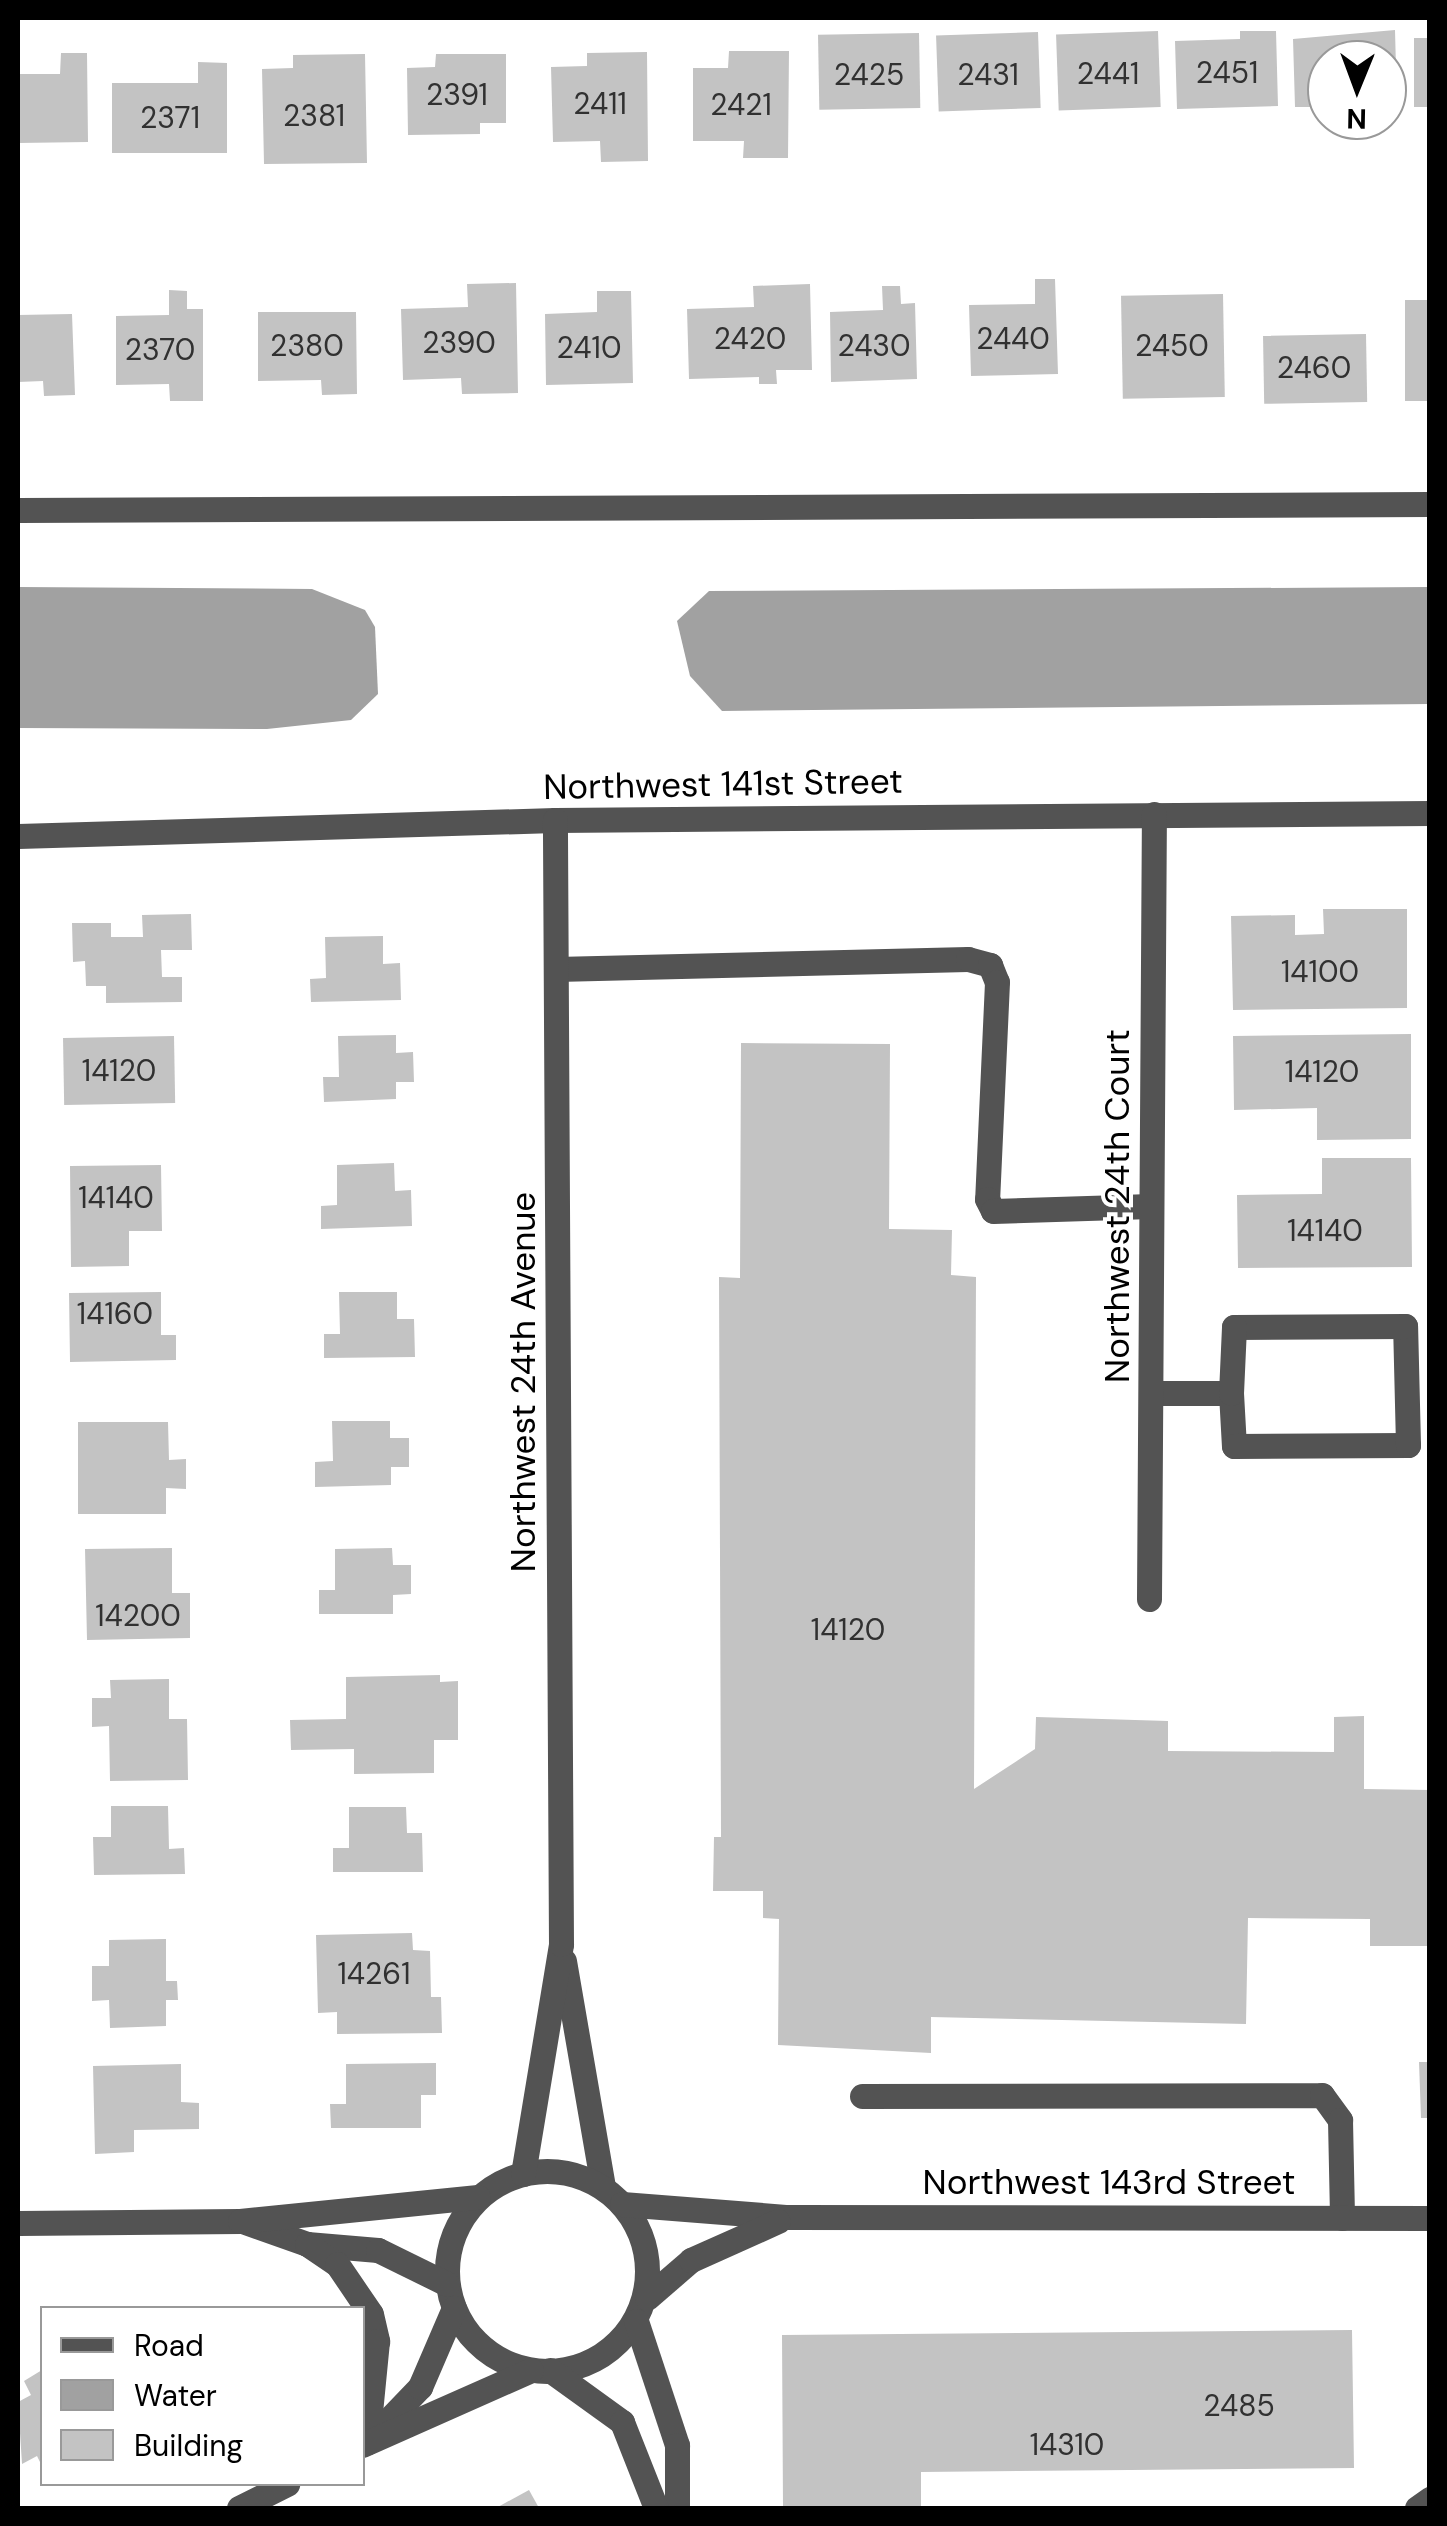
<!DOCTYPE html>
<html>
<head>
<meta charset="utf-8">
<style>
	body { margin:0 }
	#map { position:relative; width:1447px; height:2526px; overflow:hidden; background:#fff; font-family:"DM Sans",sans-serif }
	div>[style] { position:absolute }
	.water>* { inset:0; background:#a1a1a1 }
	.building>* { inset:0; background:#c3c3c3; transform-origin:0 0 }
	.minor>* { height:25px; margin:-12.5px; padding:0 12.5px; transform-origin:12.5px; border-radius:12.5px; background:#535353 }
	.minor>.ring { margin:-12.5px; padding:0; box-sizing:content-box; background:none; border:25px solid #535353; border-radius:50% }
	span { translate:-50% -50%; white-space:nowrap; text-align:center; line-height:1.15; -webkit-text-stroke:8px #fff; paint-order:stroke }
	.number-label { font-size:30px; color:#313131 }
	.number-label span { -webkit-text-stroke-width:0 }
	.street-label { font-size:35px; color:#000 }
	.frame { position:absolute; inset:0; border:20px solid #000; pointer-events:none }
	.legend { position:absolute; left:40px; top:2306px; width:325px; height:180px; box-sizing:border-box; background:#fff; border:2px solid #999; margin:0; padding:12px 18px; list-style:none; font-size:30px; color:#000 }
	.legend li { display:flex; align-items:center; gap:20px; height:50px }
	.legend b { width:50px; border:2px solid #999 }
	.north { position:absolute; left:1307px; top:40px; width:100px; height:100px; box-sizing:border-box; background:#fff; border:2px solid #999; border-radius:50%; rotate:181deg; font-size:28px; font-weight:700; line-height:40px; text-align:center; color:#000 }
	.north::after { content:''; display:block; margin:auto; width:35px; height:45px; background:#000; clip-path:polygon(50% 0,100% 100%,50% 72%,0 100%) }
</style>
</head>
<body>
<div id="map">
	<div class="water">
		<div style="clip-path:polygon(18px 587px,312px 589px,365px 610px,375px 627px,378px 694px,351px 720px,267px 729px,18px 728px)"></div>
		<div style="clip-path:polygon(1429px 587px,1429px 704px,722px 711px,690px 676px,677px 621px,709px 591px)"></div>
	</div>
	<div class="building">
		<div style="clip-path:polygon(1395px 30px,1397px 106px,1387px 106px,1387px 60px,1327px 60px,1327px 107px,1295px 107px,1293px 39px)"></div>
		<div style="left:1158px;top:31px;width:76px;height:102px;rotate:88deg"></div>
		<div style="clip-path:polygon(1240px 31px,1276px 31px,1278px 106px,1177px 109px,1175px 41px,1240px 39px)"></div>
		<div style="left:1038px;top:32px;width:76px;height:102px;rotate:88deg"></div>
		<div style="left:919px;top:33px;width:75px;height:101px;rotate:89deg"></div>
		<div style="left:1430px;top:38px;width:69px;height:16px;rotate:90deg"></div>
		<div style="clip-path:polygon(729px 51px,789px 51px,788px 158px,743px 158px,744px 141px,693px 141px,693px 68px,728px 68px)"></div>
		<div style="clip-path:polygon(647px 52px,648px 161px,601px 162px,600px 141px,553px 142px,551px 67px,587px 66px,587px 53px)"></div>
		<div style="clip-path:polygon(61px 53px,87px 53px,88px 142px,18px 143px,18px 74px,60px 74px)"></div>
		<div style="clip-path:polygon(365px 54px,367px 163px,264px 164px,262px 69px,293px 68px,293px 55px)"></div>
		<div style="clip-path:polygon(436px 54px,506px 54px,506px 123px,480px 123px,480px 134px,408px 135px,407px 68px,435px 67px)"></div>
		<div style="clip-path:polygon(198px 62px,227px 63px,227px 153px,112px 153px,112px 83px,198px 83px)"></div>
		<div style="clip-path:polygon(1035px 279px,1055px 279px,1058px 374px,971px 376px,969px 305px,1035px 304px)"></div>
		<div style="clip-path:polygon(516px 283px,518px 393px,462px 394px,461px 378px,403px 380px,401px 309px,468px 307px,467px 284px)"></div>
		<div style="clip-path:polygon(810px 284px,812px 370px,776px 370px,777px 384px,759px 384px,759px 377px,689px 379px,687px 309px,754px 307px,753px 286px)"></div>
		<div style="clip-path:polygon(882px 286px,900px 286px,901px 304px,915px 303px,917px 379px,831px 382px,830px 312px,883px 310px)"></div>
		<div style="clip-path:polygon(169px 290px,187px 291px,187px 309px,203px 309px,203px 401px,170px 401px,169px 384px,116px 385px,116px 316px,169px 315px)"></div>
		<div style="clip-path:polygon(597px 291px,631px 291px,633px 383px,546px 385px,545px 314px,597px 312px)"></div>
		<div style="left:1223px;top:294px;width:103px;height:102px;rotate:89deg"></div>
		<div style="left:1405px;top:300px;width:25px;height:101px"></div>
		<div style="clip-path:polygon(258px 312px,356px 312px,357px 394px,322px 395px,321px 380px,258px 381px)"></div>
		<div style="clip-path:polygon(72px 314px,75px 395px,44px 396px,43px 381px,18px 382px,18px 315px)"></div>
		<div style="left:1366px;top:334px;width:68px;height:103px;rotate:89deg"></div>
		<div style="clip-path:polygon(1323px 909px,1407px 909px,1407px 1008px,1233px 1010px,1231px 916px,1295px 915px,1295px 935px,1324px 934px)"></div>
		<div style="clip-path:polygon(191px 914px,192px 950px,161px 950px,162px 977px,182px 977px,182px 1002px,106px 1003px,106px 986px,86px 986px,85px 961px,73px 962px,72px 923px,111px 923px,111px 937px,143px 937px,142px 915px)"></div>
		<div style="clip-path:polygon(383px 936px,383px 964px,400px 963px,401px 1000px,311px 1002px,310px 979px,326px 978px,325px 937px)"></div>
		<div style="clip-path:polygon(1411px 1034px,1411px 1139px,1317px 1140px,1317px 1108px,1234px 1110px,1233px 1036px)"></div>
		<div style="clip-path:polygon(396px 1035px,396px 1053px,413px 1052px,414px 1082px,396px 1082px,396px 1099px,324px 1102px,323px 1077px,339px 1077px,338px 1036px)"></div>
		<div style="left:174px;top:1036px;width:67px;height:111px;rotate:89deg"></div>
		<div style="clip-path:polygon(741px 1043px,890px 1044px,889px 1229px,952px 1230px,951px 1275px,976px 1277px,974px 1789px,1035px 1749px,1036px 1717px,1168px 1721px,1168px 1751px,1334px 1752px,1334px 1717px,1364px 1716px,1364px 1789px,1430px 1790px,1430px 1946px,1370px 1946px,1370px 1919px,1248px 1918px,1246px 2024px,931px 2017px,931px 2053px,778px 2045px,779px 1919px,763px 1918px,763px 1891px,713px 1891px,714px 1837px,721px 1837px,719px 1277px,740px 1278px)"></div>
		<div style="clip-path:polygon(1322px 1158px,1411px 1158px,1412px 1267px,1238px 1268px,1237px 1195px,1322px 1194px)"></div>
		<div style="clip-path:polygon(394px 1163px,395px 1191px,411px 1190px,412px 1226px,321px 1229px,321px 1206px,337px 1205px,337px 1165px)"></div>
		<div style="clip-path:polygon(161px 1165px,162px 1231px,129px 1231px,129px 1266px,71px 1267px,70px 1166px)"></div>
		<div style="clip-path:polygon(161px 1292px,161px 1335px,176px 1335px,176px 1360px,70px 1362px,69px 1293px)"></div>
		<div style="clip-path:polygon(339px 1292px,397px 1292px,397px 1319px,414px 1319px,415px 1357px,324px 1358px,324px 1334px,340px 1334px)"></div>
		<div style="clip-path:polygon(332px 1421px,390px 1421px,390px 1438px,409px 1438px,409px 1467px,391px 1467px,391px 1485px,315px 1487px,315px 1462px,333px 1461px)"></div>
		<div style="clip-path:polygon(78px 1422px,168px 1422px,169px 1460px,186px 1459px,186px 1489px,166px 1488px,166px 1514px,78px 1514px)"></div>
		<div style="clip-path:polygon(172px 1548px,172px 1593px,190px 1593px,190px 1638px,87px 1640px,85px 1549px)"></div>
		<div style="clip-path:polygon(392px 1548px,393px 1565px,411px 1565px,411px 1594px,393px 1595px,393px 1614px,319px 1614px,319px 1590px,335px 1590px,335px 1549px)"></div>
		<div style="clip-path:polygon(440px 1675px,440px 1682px,458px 1681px,458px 1740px,434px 1740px,434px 1773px,354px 1774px,354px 1749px,291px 1750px,290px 1720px,346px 1719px,346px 1677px)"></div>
		<div style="clip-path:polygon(169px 1679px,169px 1719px,187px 1719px,188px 1780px,110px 1781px,109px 1726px,92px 1727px,92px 1698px,111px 1698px,110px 1680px)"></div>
		<div style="clip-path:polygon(111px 1806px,168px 1806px,169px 1849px,184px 1848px,185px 1874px,94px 1875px,93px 1837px,111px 1837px)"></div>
		<div style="clip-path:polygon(349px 1807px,406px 1807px,407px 1833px,422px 1833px,423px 1872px,333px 1872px,333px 1848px,349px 1848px)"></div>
		<div style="clip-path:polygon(412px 1933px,413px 1950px,430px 1951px,431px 1997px,441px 1997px,442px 2033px,337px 2034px,337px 2012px,318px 2013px,316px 1935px)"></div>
		<div style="clip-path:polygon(166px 1939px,166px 1981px,177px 1981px,178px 2000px,166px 2000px,166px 2026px,110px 2028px,109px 2000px,92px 2001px,92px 1966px,109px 1966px,109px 1940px)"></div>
		<div style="clip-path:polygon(1419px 2062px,1430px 2062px,1430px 2118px,1421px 2118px)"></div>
		<div style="clip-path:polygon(436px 2063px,436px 2095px,421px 2095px,421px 2128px,331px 2128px,330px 2104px,346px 2104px,346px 2064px)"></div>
		<div style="clip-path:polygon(181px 2064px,181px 2102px,199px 2103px,199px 2129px,134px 2130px,134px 2152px,95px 2154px,93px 2066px)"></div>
		<div style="clip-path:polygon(1352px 2330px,1354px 2468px,921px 2472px,921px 2508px,783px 2508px,782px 2335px)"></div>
		<div style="clip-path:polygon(42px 2370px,42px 2466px,37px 2456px,22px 2464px,18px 2402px,31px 2395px,24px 2381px)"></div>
		<div style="clip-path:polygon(529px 2490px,539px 2508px,496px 2508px)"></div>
	</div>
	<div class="minor">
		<div style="left:18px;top:510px;width:1412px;rotate:-0.24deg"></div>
		<div style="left:18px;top:836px;width:537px;rotate:-1.71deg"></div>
		<div style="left:555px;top:820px;width:875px;rotate:-0.46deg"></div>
		<div style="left:556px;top:969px;width:412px;rotate:-1.4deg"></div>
		<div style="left:968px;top:959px;width:23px;rotate:15deg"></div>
		<div style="left:990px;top:965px;width:18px;rotate:68deg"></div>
		<div style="left:997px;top:982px;width:217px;rotate:92.6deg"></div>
		<div style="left:987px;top:1199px;width:13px;rotate:63deg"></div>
		<div style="left:993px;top:1211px;width:158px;rotate:-1.8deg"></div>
		<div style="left:1151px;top:1393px;width:80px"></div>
		<div style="left:1231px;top:1393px;width:53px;rotate:86.8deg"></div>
		<div style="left:1234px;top:1446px;width:174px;rotate:-0.3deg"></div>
		<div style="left:1408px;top:1445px;width:119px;rotate:-91.4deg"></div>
		<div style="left:1405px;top:1326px;width:171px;rotate:179.7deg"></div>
		<div style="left:1234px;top:1327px;width:66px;rotate:92.6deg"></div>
		<div style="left:1149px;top:1599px;width:785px;rotate:-89.64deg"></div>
		<div style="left:564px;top:1961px;width:229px;rotate:80.2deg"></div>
		<div style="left:862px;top:2096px;width:460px;rotate:-0.1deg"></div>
		<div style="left:1322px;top:2095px;width:31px;rotate:54deg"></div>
		<div style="left:1340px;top:2120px;width:98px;rotate:88.8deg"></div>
		<div class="ring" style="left:447px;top:2171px;width:175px;height:175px"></div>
		<div style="left:523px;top:2174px;width:233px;rotate:-80.6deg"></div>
		<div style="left:561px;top:1944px;width:1124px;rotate:-90.31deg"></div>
		<div style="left:622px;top:2204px;width:167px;rotate:4.5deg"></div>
		<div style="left:788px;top:2217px;width:642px;rotate:0.09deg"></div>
		<div style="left:245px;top:2222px;width:66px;rotate:19.5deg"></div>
		<div style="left:307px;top:2244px;width:71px;rotate:4.8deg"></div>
		<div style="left:378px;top:2250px;width:77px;rotate:26.2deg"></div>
		<div style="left:18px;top:2223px;width:222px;rotate:-0.5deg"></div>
		<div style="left:240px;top:2221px;width:239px;rotate:-5.8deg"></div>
		<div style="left:307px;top:2244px;width:36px;rotate:34deg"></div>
		<div style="left:337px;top:2264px;width:60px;rotate:55.8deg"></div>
		<div style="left:371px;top:2314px;width:28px;rotate:77deg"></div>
		<div style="left:377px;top:2341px;width:102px;rotate:95.6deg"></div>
		<div style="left:647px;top:2298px;width:58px;rotate:-40.8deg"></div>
		<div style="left:691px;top:2260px;width:95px;rotate:-24.1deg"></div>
		<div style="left:636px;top:2321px;width:131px;rotate:71.7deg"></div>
		<div style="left:677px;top:2445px;width:63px;rotate:90deg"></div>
		<div style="left:550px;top:2370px;width:89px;rotate:35.8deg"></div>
		<div style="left:622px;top:2422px;width:92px;rotate:68.4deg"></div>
		<div style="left:373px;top:2436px;width:68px;rotate:-46.2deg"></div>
		<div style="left:420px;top:2387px;width:86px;rotate:-66.7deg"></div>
		<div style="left:362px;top:2445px;width:185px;rotate:-23.9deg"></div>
		<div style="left:239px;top:2508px;width:54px;rotate:-26.6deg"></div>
		<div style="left:1417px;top:2508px;width:16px;rotate:-35deg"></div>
	</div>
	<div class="number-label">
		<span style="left:1227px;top:73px">2451</span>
		<span style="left:1108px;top:74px">2441</span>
		<span style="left:869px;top:75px">2425</span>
		<span style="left:988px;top:75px">2431</span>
		<span style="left:457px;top:95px">2391</span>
		<span style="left:600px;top:104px">2411</span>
		<span style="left:741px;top:105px">2421</span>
		<span style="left:314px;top:116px">2381</span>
		<span style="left:170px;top:118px">2371</span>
		<span style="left:750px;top:339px">2420</span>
		<span style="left:1013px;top:339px">2440</span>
		<span style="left:459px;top:343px">2390</span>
		<span style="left:307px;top:346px">2380</span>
		<span style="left:874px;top:346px">2430</span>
		<span style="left:1172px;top:346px">2450</span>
		<span style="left:589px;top:348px">2410</span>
		<span style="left:160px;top:350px">2370</span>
		<span style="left:1314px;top:368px">2460</span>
		<span style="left:1320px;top:972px">14100</span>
		<span style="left:119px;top:1071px">14120</span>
		<span style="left:1322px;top:1072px">14120</span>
		<span style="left:116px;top:1198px">14140</span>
		<span style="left:1325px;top:1231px">14140</span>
		<span style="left:115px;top:1314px">14160</span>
		<span style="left:138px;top:1616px">14200</span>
		<span style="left:848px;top:1630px">14120</span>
		<span style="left:374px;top:1974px">14261</span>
		<span style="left:1239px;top:2406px">2485</span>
		<span style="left:1067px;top:2445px">14310</span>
	</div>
	<div class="street-label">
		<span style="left:723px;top:784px;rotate:-1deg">Northwest 141st Street</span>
		<span style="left:1117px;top:1206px;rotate:-90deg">Northwest 24th Court</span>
		<span style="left:523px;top:1382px;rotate:-90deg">Northwest 24th Avenue</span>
		<span style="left:1109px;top:2182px">Northwest 143rd Street</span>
	</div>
	<div class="frame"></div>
	<ul class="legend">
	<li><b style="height:12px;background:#535353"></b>Road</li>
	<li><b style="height:28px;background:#a1a1a1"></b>Water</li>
	<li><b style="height:28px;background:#c3c3c3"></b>Building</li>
	</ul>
	<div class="north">N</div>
</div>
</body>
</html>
